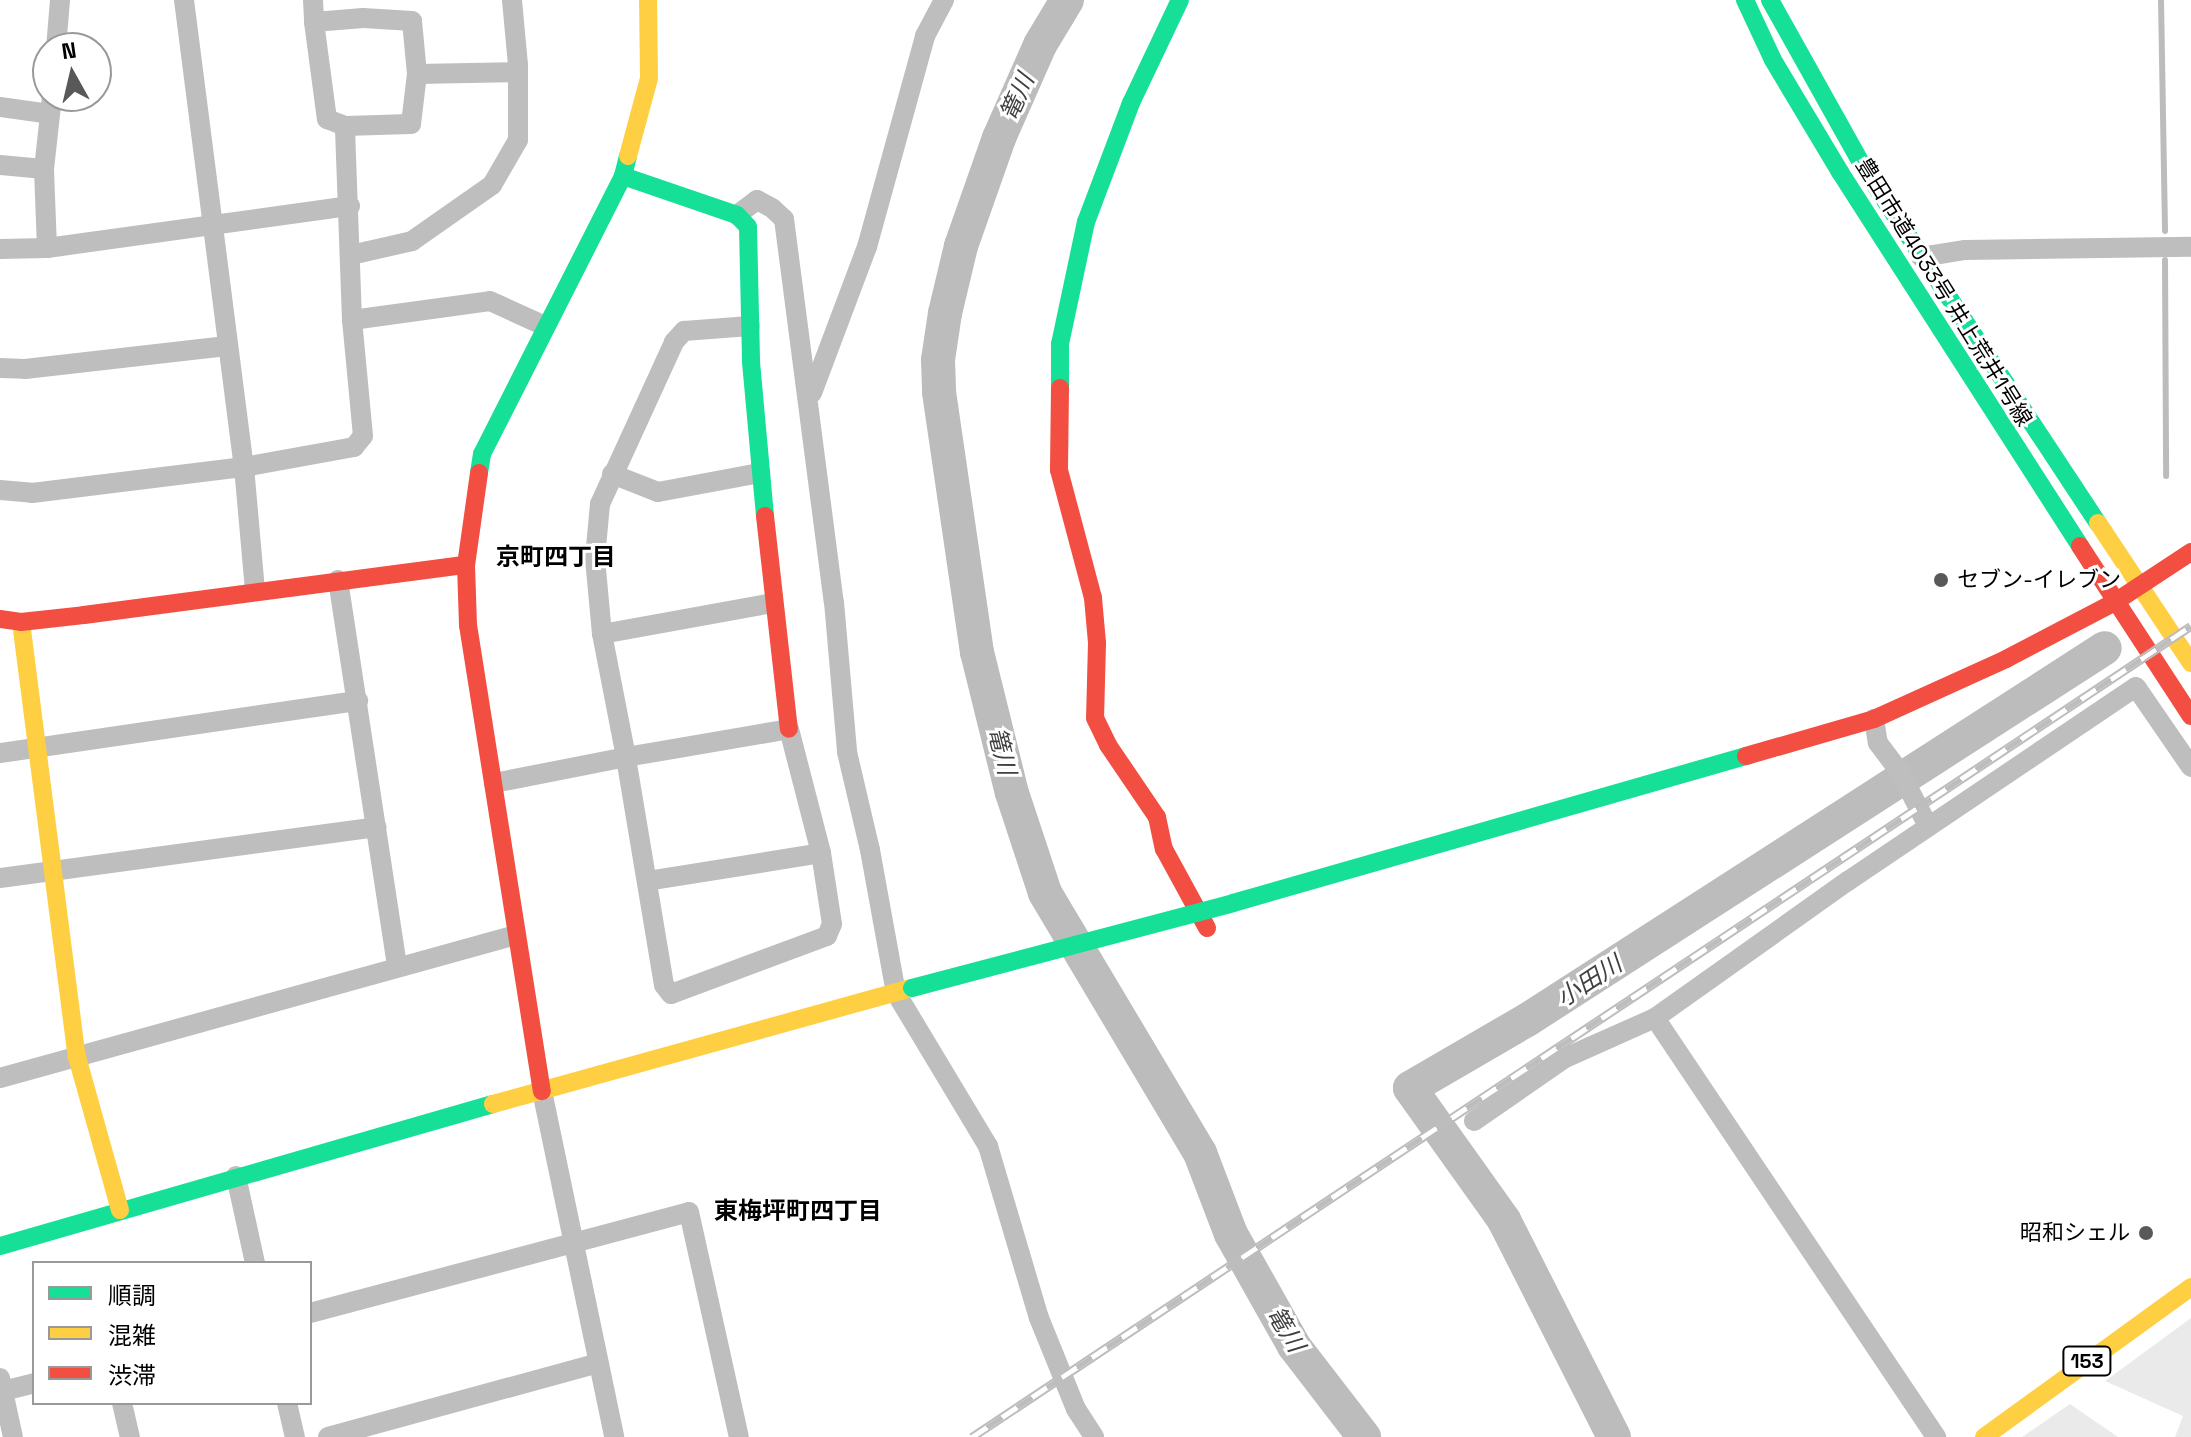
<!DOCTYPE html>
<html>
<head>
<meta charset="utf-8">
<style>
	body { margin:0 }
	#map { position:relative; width:2191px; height:1437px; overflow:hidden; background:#fff; font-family:"Space Grotesk","Noto Sans JP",sans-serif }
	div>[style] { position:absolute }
	.green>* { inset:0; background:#eaeaea }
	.stream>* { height:6px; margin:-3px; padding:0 3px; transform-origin:3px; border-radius:3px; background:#bcbcbc }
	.river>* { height:34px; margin:-17px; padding:0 17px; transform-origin:17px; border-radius:17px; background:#bcbcbc }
	.street>* { height:20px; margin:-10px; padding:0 10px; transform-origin:10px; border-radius:10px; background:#bebebe }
	.fast>* { height:18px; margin:-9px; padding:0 9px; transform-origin:9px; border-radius:9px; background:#16e098 }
	.slow>* { height:18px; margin:-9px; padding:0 9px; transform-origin:9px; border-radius:9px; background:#ffcf43 }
	.jam>* { height:18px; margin:-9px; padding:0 9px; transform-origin:9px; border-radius:9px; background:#f24e42 }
	.rail>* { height:9px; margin-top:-4.5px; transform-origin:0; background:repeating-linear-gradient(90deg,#fff 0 18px,#bdbdbd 0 36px); box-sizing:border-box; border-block:2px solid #bdbdbd }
	.fast-bridge>* { height:18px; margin:-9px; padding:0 9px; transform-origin:9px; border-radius:9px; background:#16e098 }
	.dots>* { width:22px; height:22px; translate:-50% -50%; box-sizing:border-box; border:4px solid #fff; border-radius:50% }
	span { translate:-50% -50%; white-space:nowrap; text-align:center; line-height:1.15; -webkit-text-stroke:6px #fff; paint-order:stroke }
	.shield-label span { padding:2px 6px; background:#fff; border:2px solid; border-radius:6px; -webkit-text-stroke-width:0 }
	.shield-label { font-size:20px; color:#000; font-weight:700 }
	.street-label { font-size:22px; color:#000 }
	.poi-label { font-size:22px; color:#000 }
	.left { translate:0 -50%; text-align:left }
	.right { translate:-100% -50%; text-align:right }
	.water-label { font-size:24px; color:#404040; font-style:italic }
	.neighbourhood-label { font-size:24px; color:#000; font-weight:700 }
	.legend { position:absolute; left:32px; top:1261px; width:280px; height:144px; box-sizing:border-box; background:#fff; border:2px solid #999; margin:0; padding:10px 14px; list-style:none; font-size:24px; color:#000 }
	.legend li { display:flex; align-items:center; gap:16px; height:40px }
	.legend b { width:40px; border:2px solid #999 }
	.north { position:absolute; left:32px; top:32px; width:80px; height:80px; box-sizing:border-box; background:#fff; border:2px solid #999; border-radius:50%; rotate:352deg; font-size:22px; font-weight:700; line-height:32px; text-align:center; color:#000 }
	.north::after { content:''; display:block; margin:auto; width:28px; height:36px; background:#595959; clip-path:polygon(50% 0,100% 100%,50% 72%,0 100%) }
</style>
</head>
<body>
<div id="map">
	<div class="green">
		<div style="clip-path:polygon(2191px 1318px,2191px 1437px,2175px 1437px,2183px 1416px,2105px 1381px)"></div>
		<div style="clip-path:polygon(2070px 1404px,2118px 1437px,2022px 1437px)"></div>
	</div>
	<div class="stream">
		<div style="left:2161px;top:0;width:231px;rotate:89deg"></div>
		<div style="left:2165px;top:260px;width:216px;rotate:89.7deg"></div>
	</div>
	<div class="river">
		<div style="left:1067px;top:0;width:52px;rotate:121deg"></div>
		<div style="left:1040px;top:45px;width:102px;rotate:113.8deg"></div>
		<div style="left:999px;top:138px;width:114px;rotate:109.4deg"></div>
		<div style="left:961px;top:246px;width:69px;rotate:103.4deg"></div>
		<div style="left:945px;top:313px;width:48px;rotate:98.5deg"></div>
		<div style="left:938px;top:360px;width:32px;rotate:88deg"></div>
		<div style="left:939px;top:392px;width:263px;rotate:81.7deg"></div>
		<div style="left:977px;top:652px;width:145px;rotate:76.1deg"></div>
		<div style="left:1012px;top:793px;width:105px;rotate:71.7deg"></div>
		<div style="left:1045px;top:893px;width:303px;rotate:59.2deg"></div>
		<div style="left:1200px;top:1153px;width:87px;rotate:69.1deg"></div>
		<div style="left:1231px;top:1234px;width:129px;rotate:60.6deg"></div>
		<div style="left:1294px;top:1346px;width:115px;rotate:52.4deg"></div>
		<div style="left:1614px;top:1437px;width:243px;rotate:-116.9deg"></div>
		<div style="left:1504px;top:1220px;width:162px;rotate:-125.5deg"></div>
		<div style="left:1410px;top:1088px;width:135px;rotate:-30.2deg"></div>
		<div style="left:1527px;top:1020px;width:687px;rotate:-32.77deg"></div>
	</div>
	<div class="street">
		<div style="left:184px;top:0;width:471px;rotate:82.7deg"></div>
		<div style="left:244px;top:467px;width:124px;rotate:84.9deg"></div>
		<div style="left:313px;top:0;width:22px;rotate:87deg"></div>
		<div style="left:314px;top:22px;width:98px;rotate:82.4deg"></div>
		<div style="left:327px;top:119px;width:19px;rotate:21deg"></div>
		<div style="left:345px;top:126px;width:66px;rotate:-1.7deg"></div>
		<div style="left:411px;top:124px;width:50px;rotate:-83.2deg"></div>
		<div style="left:417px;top:74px;width:53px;rotate:-95.4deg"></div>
		<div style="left:412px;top:21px;width:49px;rotate:-176.5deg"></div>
		<div style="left:363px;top:18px;width:49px;rotate:175.3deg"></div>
		<div style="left:56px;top:48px;width:48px;rotate:-85.2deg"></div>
		<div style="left:417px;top:74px;width:100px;rotate:-1.1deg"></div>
		<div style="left:0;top:107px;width:50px;rotate:8deg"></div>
		<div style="left:0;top:165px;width:44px;rotate:5.2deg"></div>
		<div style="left:737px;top:215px;width:25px;rotate:-37deg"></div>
		<div style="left:757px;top:200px;width:17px;rotate:28deg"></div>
		<div style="left:772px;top:208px;width:16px;rotate:43deg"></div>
		<div style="left:784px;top:219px;width:386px;rotate:82.6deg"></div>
		<div style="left:834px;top:602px;width:151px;rotate:85deg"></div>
		<div style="left:847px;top:752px;width:101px;rotate:76.8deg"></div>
		<div style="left:870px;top:850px;width:145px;rotate:79.7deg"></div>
		<div style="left:896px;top:993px;width:179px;rotate:59deg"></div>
		<div style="left:988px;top:1146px;width:179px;rotate:73.5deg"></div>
		<div style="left:1039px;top:1318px;width:98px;rotate:67.9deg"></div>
		<div style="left:1076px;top:1409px;width:33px;rotate:57deg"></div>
		<div style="left:47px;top:248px;width:79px;rotate:-92.2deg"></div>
		<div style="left:44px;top:169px;width:73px;rotate:-83.7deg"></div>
		<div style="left:0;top:249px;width:47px;rotate:-1.2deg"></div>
		<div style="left:47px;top:248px;width:306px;rotate:-7.9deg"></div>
		<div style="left:351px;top:255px;width:63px;rotate:-12.9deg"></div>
		<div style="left:412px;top:241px;width:98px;rotate:-35deg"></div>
		<div style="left:492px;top:185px;width:52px;rotate:-60deg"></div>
		<div style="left:518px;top:140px;width:75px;rotate:-90deg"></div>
		<div style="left:518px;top:65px;width:65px;rotate:-95.3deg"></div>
		<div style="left:1921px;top:257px;width:45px;rotate:-9deg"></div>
		<div style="left:1965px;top:250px;width:226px;rotate:-0.8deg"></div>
		<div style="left:352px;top:320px;width:139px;rotate:-7.8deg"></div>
		<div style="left:490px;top:301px;width:60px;rotate:24.4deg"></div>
		<div style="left:0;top:368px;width:25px;rotate:2deg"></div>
		<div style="left:25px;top:369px;width:203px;rotate:-6.5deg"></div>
		<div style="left:812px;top:393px;width:156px;rotate:-69.4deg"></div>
		<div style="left:867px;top:247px;width:219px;rotate:-74.6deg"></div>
		<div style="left:925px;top:36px;width:41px;rotate:-62.2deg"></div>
		<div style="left:612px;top:474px;width:49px;rotate:21.4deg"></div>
		<div style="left:658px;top:492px;width:104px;rotate:-10.6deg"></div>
		<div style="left:0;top:490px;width:32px;rotate:5deg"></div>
		<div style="left:32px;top:493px;width:214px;rotate:-7deg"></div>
		<div style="left:244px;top:467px;width:112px;rotate:-10.3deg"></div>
		<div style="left:354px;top:447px;width:14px;rotate:-51deg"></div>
		<div style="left:363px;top:436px;width:117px;rotate:-95.4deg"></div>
		<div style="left:352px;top:320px;width:194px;rotate:-92.1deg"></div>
		<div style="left:338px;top:580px;width:390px;rotate:81.3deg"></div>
		<div style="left:602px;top:634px;width:173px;rotate:-10.3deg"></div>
		<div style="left:1874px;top:719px;width:24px;rotate:81deg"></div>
		<div style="left:1878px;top:743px;width:36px;rotate:53deg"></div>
		<div style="left:1900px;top:772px;width:61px;rotate:62.6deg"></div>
		<div style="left:0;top:753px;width:362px;rotate:-8.3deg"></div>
		<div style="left:494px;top:783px;width:135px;rotate:-11.1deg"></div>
		<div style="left:626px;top:757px;width:165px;rotate:-9.7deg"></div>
		<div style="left:789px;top:729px;width:128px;rotate:75.5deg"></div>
		<div style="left:821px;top:853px;width:72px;rotate:81.2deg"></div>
		<div style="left:832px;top:924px;width:13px;rotate:113deg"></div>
		<div style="left:827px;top:936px;width:166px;rotate:159.6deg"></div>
		<div style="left:671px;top:994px;width:11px;rotate:-128deg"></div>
		<div style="left:664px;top:985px;width:231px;rotate:-99.5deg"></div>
		<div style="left:626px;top:757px;width:125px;rotate:-101deg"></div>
		<div style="left:602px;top:634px;width:76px;rotate:-95.3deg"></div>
		<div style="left:595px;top:558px;width:54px;rotate:-84.7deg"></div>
		<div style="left:600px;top:504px;width:178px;rotate:-65.4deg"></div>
		<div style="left:674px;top:342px;width:15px;rotate:-48deg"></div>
		<div style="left:684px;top:331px;width:66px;rotate:-4.3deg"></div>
		<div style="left:0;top:878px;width:380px;rotate:-7.7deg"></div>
		<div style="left:647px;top:881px;width:176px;rotate:-9.1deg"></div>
		<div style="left:1655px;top:1018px;width:505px;rotate:56.15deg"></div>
		<div style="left:0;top:1078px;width:535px;rotate:-15.49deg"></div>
		<div style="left:542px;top:1091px;width:353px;rotate:78.2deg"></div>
		<div style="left:1474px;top:1121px;width:111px;rotate:-34.7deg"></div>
		<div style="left:1565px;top:1058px;width:98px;rotate:-24deg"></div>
		<div style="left:1655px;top:1018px;width:237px;rotate:-35.4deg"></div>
		<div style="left:1848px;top:881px;width:347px;rotate:-34deg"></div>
		<div style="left:2136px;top:687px;width:97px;rotate:55.5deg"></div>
		<div style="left:236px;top:1176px;width:89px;rotate:77.7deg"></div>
		<div style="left:310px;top:1313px;width:392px;rotate:-14.9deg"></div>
		<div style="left:689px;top:1212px;width:230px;rotate:77.5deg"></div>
		<div style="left:0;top:1378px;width:60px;rotate:77.6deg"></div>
		<div style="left:3px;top:1391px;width:32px;rotate:-14deg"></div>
		<div style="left:122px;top:1403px;width:35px;rotate:77deg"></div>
		<div style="left:287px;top:1403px;width:35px;rotate:77deg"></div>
		<div style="left:328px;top:1437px;width:280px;rotate:-15.3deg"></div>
	</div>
	<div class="fast">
		<div style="left:1745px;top:0;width:66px;rotate:65deg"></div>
		<div style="left:1773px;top:60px;width:131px;rotate:59.1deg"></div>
		<div style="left:1840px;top:172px;width:444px;rotate:57.3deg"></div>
		<div style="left:1770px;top:0;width:195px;rotate:60.8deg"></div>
		<div style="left:1865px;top:170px;width:423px;rotate:56.6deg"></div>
		<div style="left:623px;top:176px;width:120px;rotate:18.9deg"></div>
		<div style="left:737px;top:215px;width:16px;rotate:47deg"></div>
		<div style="left:748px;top:227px;width:135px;rotate:88.7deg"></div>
		<div style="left:751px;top:362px;width:155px;rotate:84.8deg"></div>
		<div style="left:1060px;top:388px;width:44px;rotate:-90deg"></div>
		<div style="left:1060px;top:344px;width:125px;rotate:-78deg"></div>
		<div style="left:1086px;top:222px;width:127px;rotate:-69.3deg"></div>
		<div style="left:1131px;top:103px;width:114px;rotate:-64.6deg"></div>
		<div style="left:479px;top:473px;width:19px;rotate:-81deg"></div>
		<div style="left:482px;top:454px;width:312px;rotate:-63.1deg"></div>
		<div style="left:623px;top:176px;width:21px;rotate:-76deg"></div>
		<div style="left:1233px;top:903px;width:534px;rotate:-15.99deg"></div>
		<div style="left:0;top:1246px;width:513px;rotate:-16.07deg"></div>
	</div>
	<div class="slow">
		<div style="left:628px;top:156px;width:81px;rotate:-74.9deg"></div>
		<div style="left:649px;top:78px;width:78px;rotate:-90.7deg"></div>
		<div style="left:2098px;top:523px;width:168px;rotate:56.4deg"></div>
		<div style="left:21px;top:622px;width:439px;rotate:82.7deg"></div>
		<div style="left:77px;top:1057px;width:159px;rotate:74.3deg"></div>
		<div style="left:493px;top:1104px;width:435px;rotate:-15.5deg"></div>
		<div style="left:1984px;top:1437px;width:256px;rotate:-35.9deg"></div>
	</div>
	<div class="jam">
		<div style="left:1060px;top:388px;width:82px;rotate:90.7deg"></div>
		<div style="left:1059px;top:470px;width:132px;rotate:75.1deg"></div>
		<div style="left:1093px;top:598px;width:45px;rotate:84.9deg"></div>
		<div style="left:1097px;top:643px;width:75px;rotate:91.5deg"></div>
		<div style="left:1095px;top:718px;width:30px;rotate:64deg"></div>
		<div style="left:1108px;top:745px;width:87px;rotate:55.8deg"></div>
		<div style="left:1157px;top:817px;width:33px;rotate:78deg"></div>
		<div style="left:1164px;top:849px;width:90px;rotate:61.4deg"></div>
		<div style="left:479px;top:473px;width:93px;rotate:98deg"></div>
		<div style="left:466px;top:565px;width:60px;rotate:88.1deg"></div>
		<div style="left:468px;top:625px;width:472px;rotate:81deg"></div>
		<div style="left:765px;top:516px;width:214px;rotate:83.6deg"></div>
		<div style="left:2080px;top:546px;width:203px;rotate:56.9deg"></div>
		<div style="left:0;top:619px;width:21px;rotate:8deg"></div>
		<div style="left:21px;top:622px;width:63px;rotate:-6.3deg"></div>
		<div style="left:84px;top:615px;width:385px;rotate:-7.5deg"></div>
		<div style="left:1746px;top:756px;width:133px;rotate:-16.1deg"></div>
		<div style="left:1874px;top:719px;width:145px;rotate:-24.4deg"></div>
		<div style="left:2006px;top:659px;width:123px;rotate:-27.6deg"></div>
		<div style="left:2115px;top:602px;width:91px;rotate:-33.3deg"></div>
	</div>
	<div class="rail">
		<div style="left:972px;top:1437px;width:1464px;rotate:-33.64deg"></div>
	</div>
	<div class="fast-bridge">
		<div style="left:912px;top:988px;width:332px;rotate:-14.8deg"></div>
	</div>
	<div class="dots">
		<div style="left:1941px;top:580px;background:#595959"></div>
		<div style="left:2146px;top:1233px;background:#595959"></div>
	</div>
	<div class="shield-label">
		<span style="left:2087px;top:1361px">153</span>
	</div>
	<div class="street-label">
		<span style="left:1944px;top:292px;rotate:58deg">豊田市道4033号 井上荒井1号線</span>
	</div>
	<div class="poi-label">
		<span class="left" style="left:1957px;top:580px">セブン-イレブン</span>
		<span class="right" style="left:2130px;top:1233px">昭和シェル</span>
	</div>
	<div class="water-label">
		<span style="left:1017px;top:97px;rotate:-66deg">篭川</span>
		<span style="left:1002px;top:751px;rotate:76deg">篭川</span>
		<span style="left:1589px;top:981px;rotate:-33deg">小田川</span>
		<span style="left:1286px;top:1329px;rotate:59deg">篭川</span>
	</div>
	<div class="neighbourhood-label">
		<span style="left:556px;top:557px">京町四丁目</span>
		<span style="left:798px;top:1211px">東梅坪町四丁目</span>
	</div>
	<ul class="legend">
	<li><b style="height:10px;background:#16e098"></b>順調</li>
	<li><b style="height:10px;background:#ffcf43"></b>混雑</li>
	<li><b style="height:10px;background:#f24e42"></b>渋滞</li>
	</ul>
	<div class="north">N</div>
</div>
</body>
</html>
